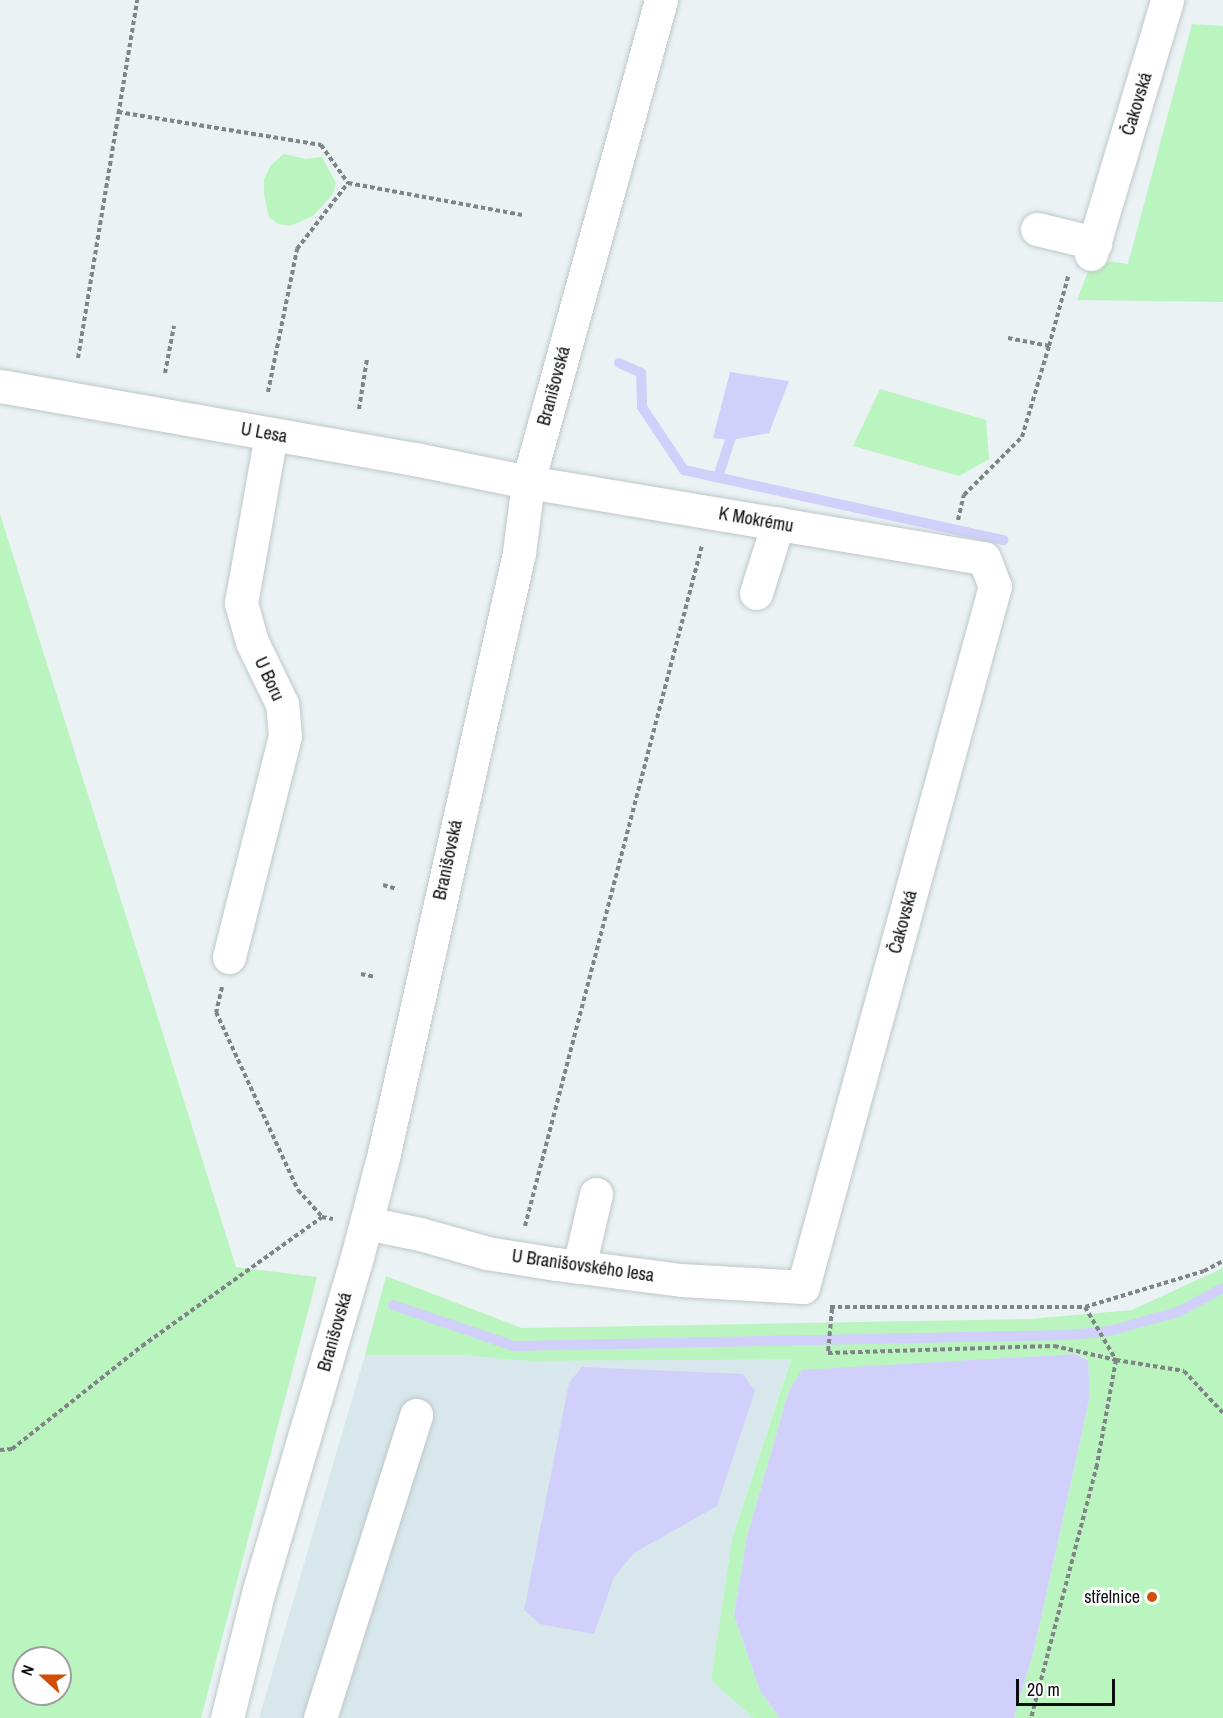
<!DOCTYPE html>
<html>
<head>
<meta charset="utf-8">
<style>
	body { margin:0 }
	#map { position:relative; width:1223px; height:1718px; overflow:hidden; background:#eaf2f4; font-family:"Archivo Narrow",sans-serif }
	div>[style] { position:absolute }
	.built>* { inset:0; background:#d7e7eb }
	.green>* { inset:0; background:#baf4be }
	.water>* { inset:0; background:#d1d0fa }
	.stream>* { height:10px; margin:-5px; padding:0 5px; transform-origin:5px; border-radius:5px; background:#d1d0fa }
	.path>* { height:4px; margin-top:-2px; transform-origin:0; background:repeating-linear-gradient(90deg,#7f8486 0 4.5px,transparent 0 7.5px) }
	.roads { filter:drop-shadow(0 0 2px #bfc7c9) drop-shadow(0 0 2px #bfc7c9) }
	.minor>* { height:33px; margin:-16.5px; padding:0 16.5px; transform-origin:16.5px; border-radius:16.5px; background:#fff }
	.dots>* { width:16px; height:16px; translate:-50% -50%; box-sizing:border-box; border:3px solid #fff; border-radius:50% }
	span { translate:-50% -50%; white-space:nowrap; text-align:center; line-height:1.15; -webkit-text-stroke:5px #fff; paint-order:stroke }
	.street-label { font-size:18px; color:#0b0d0e }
	.poi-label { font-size:18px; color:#0b0d0e }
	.right { translate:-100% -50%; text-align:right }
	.north { position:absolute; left:12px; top:1646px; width:60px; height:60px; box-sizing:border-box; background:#fff; border:2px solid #9d9e9f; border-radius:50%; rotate:291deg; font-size:16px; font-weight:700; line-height:24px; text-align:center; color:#0b0d0e }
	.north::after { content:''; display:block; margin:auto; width:21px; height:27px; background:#d24e04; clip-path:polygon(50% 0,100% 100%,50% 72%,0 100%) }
	.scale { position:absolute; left:1016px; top:1679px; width:99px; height:27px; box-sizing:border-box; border:3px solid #0b0d0e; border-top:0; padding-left:8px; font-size:18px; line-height:21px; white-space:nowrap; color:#0b0d0e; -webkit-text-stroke:4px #fff; paint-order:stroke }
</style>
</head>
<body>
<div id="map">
	<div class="built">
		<div style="clip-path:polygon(365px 1355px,461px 1355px,528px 1361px,791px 1358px,732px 1539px,711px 1679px,754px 1718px,259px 1718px)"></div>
	</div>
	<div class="green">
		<div style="clip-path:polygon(1192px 24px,1223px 26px,1223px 302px,1077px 300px,1093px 259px,1128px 264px)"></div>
		<div style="clip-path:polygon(284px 154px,306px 159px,322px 157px,336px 183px,333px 194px,313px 216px,290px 226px,278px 224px,269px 217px,264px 194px,264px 179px,271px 165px)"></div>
		<div style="clip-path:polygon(880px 389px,986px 420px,989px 459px,959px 476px,853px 446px)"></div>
		<div style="clip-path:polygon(evenodd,0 514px,236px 1267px,317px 1277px,201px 1718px,0 1718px,0 514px,24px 1658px,60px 1658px,60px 1694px,24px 1694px,24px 1658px)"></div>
		<div style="clip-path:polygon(1223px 1268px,1223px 1718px,1014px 1718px,1034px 1650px,1090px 1396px,1088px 1359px,1075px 1354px,802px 1371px,789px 1390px,747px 1536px,734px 1615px,760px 1691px,780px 1718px,754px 1718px,711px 1680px,732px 1539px,791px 1359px,528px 1361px,461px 1355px,365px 1355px,386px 1276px,522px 1328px,1030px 1319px,1132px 1310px)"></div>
	</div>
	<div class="water">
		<div style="clip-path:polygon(730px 372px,789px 381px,769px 433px,730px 440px,713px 438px)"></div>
		<div style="clip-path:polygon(1075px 1354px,1088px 1360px,1090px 1396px,1034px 1650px,1014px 1718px,780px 1718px,760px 1691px,734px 1615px,747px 1536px,789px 1390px,802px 1370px)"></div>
		<div style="clip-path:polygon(582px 1367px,743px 1374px,755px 1391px,717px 1506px,634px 1553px,614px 1577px,594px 1634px,540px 1624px,524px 1610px,569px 1383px)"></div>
	</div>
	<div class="stream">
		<div style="left:619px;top:363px;width:24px;rotate:24deg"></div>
		<div style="left:641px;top:373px;width:34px;rotate:88deg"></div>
		<div style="left:642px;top:407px;width:76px;rotate:56.3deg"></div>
		<div style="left:684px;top:470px;width:327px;rotate:12.4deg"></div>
		<div style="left:718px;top:477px;width:52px;rotate:-71.9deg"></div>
		<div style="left:393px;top:1305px;width:128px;rotate:18.7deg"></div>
		<div style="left:514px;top:1346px;width:556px;rotate:-1.13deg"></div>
		<div style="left:1070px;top:1335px;width:39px;rotate:-6deg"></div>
		<div style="left:1109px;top:1331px;width:72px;rotate:-15.4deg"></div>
		<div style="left:1178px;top:1312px;width:51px;rotate:-28.1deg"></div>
	</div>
	<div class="path">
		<div style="left:118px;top:112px;width:206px;rotate:9.2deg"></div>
		<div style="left:321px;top:145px;width:47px;rotate:54.6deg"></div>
		<div style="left:348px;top:183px;width:178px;rotate:10.4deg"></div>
		<div style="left:1008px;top:338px;width:42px;rotate:11deg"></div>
		<div style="left:1049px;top:346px;width:72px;rotate:-74.6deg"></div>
		<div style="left:78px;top:358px;width:363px;rotate:-80.6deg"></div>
		<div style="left:165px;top:373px;width:48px;rotate:-79.2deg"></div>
		<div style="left:268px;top:392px;width:146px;rotate:-78.5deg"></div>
		<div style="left:297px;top:249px;width:83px;rotate:-52.3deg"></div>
		<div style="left:359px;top:409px;width:51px;rotate:-80.9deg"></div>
		<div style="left:958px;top:520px;width:26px;rotate:-77deg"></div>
		<div style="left:964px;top:495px;width:82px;rotate:-45deg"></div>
		<div style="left:1022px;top:437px;width:95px;rotate:-73.5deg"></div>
		<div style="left:383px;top:885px;width:15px;rotate:16deg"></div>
		<div style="left:361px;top:974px;width:14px;rotate:12deg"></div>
		<div style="left:222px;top:987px;width:26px;rotate:103deg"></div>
		<div style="left:216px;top:1012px;width:196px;rotate:65.3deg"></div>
		<div style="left:298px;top:1190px;width:36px;rotate:48deg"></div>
		<div style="left:322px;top:1217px;width:11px;rotate:10deg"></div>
		<div style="left:525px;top:1226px;width:704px;rotate:-75.43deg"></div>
		<div style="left:830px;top:1307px;width:255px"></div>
		<div style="left:1085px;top:1307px;width:124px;rotate:-16.8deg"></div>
		<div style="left:1204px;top:1271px;width:21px;rotate:-28deg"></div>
		<div style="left:1085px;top:1307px;width:61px;rotate:59.7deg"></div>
		<div style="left:1116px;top:1360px;width:69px;rotate:9.2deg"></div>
		<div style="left:1184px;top:1371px;width:57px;rotate:47.1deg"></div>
		<div style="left:832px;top:1309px;width:44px;rotate:95.2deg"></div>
		<div style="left:828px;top:1353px;width:226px;rotate:-1.8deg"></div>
		<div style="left:1054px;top:1346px;width:64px;rotate:12.7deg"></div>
		<div style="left:1116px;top:1360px;width:107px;rotate:100.3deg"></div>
		<div style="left:1097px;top:1465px;width:261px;rotate:104.6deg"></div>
		<div style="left:0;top:1450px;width:12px;rotate:-5deg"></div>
		<div style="left:12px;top:1449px;width:166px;rotate:-38.4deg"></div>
		<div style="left:142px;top:1346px;width:221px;rotate:-35.6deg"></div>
	</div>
	<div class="roads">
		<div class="minor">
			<div style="left:1037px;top:229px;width:60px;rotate:13.6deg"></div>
			<div style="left:1091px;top:254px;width:265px;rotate:-73.3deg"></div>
			<div style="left:0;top:386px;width:421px;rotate:10deg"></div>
			<div style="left:415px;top:459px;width:115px;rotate:11.5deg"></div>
			<div style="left:528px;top:482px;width:462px;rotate:9.5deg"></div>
			<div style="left:984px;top:558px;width:30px;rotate:69deg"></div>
			<div style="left:995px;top:586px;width:727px;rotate:105.32deg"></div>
			<div style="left:803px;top:1287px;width:122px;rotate:-176.7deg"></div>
			<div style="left:681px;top:1280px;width:126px;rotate:-172.7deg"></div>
			<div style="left:556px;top:1264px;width:70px;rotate:-170.9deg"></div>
			<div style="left:487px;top:1253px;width:70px;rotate:-164.2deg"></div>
			<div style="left:420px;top:1234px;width:55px;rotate:-168.5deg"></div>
			<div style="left:756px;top:593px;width:73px;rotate:-72.6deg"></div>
			<div style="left:229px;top:957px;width:228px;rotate:-75.8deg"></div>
			<div style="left:285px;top:736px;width:32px;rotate:-95deg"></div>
			<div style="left:282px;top:704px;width:69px;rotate:-115.8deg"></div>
			<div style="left:252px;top:642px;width:41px;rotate:-105.8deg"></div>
			<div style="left:241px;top:603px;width:172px;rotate:-79.9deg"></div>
			<div style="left:579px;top:1267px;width:75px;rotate:-76.9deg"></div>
			<div style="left:227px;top:1718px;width:132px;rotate:-76deg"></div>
			<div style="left:259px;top:1590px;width:347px;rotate:-73.6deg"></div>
			<div style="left:357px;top:1257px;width:107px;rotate:-75.4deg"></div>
			<div style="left:384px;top:1153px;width:615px;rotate:-77.32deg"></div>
			<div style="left:519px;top:553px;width:72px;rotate:-82.8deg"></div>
			<div style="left:528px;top:482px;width:500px;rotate:-74.57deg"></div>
			<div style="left:320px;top:1718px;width:318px;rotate:-72.4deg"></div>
		</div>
	</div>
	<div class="dots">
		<div style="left:1152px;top:1597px;background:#d24e04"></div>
	</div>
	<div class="street-label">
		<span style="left:1137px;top:104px;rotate:-73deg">Čakovská</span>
		<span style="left:554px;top:386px;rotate:-75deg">Branišovská</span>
		<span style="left:264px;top:433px;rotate:10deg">U Lesa</span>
		<span style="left:756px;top:520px;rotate:10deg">K Mokrému</span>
		<span style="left:269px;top:679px;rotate:65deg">U Boru</span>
		<span style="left:448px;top:860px;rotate:-78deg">Branišovská</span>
		<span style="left:903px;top:922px;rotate:-75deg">Čakovská</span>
		<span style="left:583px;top:1266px;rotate:8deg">U Branišovského lesa</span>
		<span style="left:335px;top:1332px;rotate:-74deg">Branišovská</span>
	</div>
	<div class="poi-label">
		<span class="right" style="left:1140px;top:1597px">střelnice</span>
	</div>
	<div class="north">N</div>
	<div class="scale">20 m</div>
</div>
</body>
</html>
